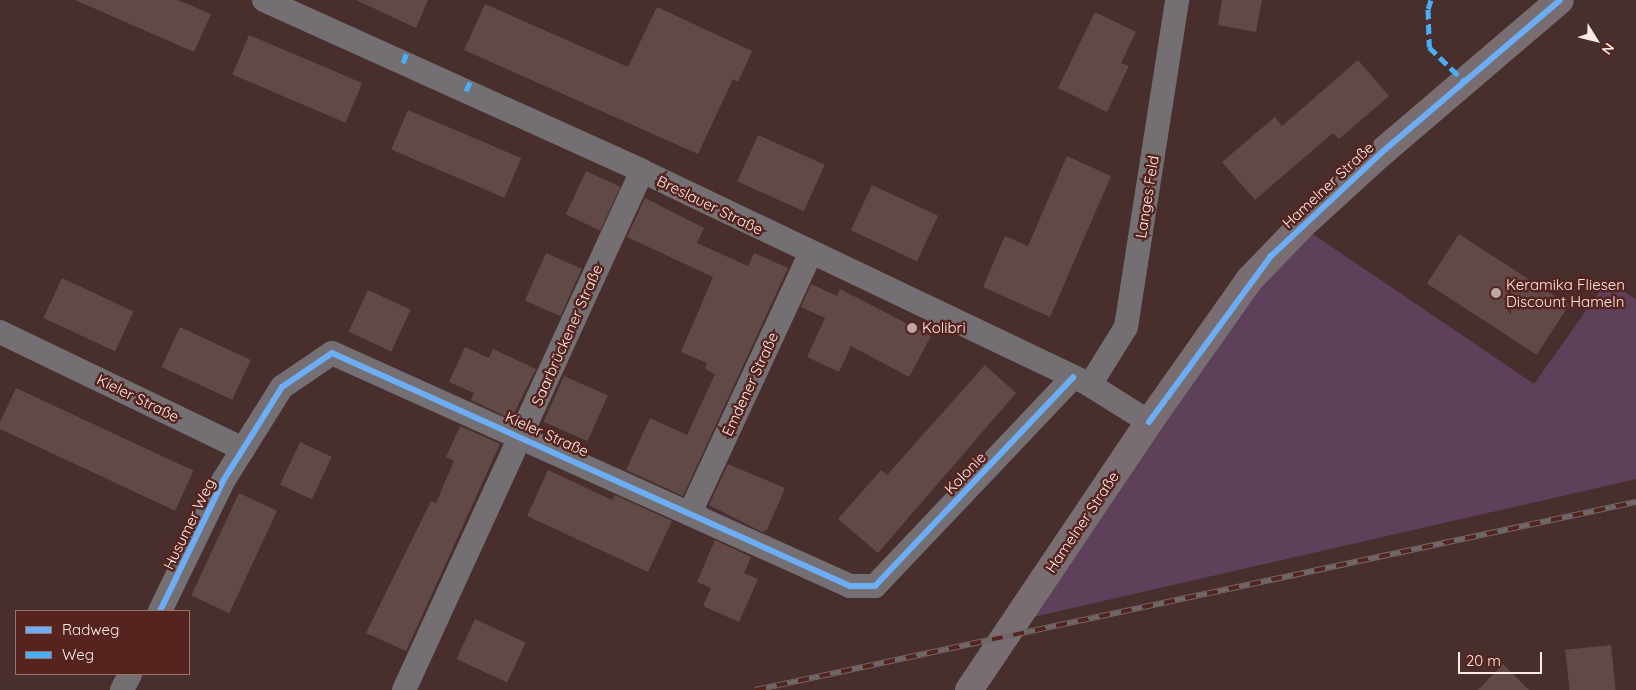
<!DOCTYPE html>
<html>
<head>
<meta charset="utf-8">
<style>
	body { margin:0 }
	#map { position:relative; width:1636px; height:690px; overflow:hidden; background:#482e2c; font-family:Quicksand,sans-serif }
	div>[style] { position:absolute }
	.green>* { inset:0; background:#5f405b }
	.building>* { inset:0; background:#614947; transform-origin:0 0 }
	.minor>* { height:24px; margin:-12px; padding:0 12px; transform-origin:12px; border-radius:12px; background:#736f73 }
	.primary>* { height:28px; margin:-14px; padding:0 14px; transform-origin:14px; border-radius:14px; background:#786e72 }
	.rail>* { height:5.5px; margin-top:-2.75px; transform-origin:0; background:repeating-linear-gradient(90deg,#55241f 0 11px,#726768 0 22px); box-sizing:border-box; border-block:1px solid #726768 }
	.quiet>* { height:5px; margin-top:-2.5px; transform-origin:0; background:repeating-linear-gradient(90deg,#49aef6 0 10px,transparent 0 15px) }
	.cycleway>* { height:6px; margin:-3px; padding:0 3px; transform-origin:3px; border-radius:3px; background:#6dadf4 }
	.dots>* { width:14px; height:14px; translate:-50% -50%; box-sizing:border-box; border:2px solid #55241f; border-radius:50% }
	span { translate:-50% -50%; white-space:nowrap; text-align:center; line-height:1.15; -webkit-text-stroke:5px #55241f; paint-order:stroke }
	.street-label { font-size:15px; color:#feeae7 }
	.poi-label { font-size:15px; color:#feeae7 }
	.left { translate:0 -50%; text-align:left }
	.legend { position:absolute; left:15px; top:610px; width:175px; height:65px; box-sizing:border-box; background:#55241f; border:1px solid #99736f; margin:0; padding:6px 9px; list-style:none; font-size:15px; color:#feeae7 }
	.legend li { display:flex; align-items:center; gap:10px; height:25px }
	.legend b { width:25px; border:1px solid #99736f }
	.north { position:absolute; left:1571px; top:15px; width:50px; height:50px; -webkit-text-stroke:4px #55241f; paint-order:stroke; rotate:126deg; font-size:14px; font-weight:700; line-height:20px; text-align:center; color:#feeae7 }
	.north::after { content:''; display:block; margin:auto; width:18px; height:22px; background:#feeae7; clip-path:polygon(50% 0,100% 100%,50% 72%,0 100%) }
	.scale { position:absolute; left:1458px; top:652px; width:84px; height:22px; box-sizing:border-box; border:2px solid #feeae7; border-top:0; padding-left:6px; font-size:15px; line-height:18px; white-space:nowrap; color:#feeae7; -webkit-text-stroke:4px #55241f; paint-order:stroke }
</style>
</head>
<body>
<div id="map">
	<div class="green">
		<div style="clip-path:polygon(1301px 226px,1534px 384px,1607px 281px,1636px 299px,1636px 479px,1016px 621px)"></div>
	</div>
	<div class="building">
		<div style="clip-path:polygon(75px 0,178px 0,211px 14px,194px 52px)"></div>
		<div style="clip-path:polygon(356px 0,428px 0,416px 28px)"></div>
		<div style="clip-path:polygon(1222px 0,1262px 0,1256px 32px,1218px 25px)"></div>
		<div style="clip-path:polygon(485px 4px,628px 67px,657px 7px,752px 51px,738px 82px,733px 79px,698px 154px,464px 50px)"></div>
		<div style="clip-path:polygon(1095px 12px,1136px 32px,1121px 63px,1129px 66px,1107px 112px,1058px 88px)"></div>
		<div style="left:249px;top:35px;width:123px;height:43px;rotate:23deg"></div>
		<div style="clip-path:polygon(1358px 60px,1389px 96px,1339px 139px,1333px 133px,1255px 200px,1222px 162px,1275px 117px,1282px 126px)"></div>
		<div style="left:408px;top:110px;width:123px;height:43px;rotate:23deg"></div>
		<div style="left:758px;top:135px;width:73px;height:51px;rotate:24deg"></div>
		<div style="clip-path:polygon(1067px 156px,1111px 176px,1050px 317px,983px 287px,1005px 236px,1028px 246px)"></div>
		<div style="left:586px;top:171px;width:38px;height:48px;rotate:25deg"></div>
		<div style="left:872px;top:185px;width:73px;height:50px;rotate:25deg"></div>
		<div style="clip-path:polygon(645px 198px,704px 228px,697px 243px,748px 266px,754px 253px,788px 268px,683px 496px,626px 470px,650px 418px,687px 435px,715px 374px,705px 369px,707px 363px,681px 352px,713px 277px,627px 237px)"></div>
		<div style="left:1459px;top:234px;width:131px;height:59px;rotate:33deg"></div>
		<div style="left:546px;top:253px;width:39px;height:52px;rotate:24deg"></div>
		<div style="left:62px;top:278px;width:79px;height:44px;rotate:25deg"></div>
		<div style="clip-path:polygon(811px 284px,837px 296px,840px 289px,931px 336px,909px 377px,851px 346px,839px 372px,807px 357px,825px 318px,801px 307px)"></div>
		<div style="left:368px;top:290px;width:47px;height:46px;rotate:25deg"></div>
		<div style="left:180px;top:327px;width:78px;height:44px;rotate:25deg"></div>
		<div style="clip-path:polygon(465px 347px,489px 358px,493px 349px,536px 369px,511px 419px,471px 400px,474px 393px,449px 382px)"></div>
		<div style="clip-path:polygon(985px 365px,1016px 393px,878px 553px,838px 519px,881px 470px,887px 475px)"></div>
		<div style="left:564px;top:376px;width:48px;height:50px;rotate:24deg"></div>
		<div style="left:16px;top:388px;width:196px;height:44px;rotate:25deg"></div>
		<div style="clip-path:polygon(460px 426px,500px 444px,406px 651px,366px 633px,431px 501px,436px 503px,454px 461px,446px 457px)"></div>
		<div style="left:300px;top:442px;width:35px;height:47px;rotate:25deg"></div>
		<div style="clip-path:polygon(728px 464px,785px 488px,767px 530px,762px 532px,709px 505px)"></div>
		<div style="clip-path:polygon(548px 470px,612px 500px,615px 495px,672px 521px,648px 572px,527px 516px)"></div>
		<div style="left:239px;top:493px;width:42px;height:113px;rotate:25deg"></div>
		<div style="clip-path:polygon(715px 540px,751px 557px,744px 573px,758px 579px,739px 622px,703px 606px,711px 588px,697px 582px)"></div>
		<div style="left:475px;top:619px;width:56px;height:44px;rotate:25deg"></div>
		<div style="left:1611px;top:645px;width:45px;height:46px;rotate:84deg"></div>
		<div style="clip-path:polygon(1503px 664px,1529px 690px,1478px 690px)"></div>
	</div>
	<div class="minor">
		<div style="left:264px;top:0;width:415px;rotate:24.3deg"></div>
		<div style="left:642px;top:171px;width:496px;rotate:25.5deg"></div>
		<div style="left:1090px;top:385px;width:70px;rotate:32.1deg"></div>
		<div style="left:0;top:332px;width:270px;rotate:25.7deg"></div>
		<div style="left:1090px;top:385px;width:68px;rotate:-58.2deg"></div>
		<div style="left:1126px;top:327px;width:331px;rotate:-81.1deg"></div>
		<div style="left:690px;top:513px;width:285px;rotate:-65.1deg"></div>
		<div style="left:160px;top:611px;width:144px;rotate:-64.1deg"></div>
		<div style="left:223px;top:481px;width:111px;rotate:-57.9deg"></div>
		<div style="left:282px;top:387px;width:60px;rotate:-34.2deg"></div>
		<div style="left:332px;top:353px;width:568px;rotate:24.22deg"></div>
		<div style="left:850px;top:586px;width:25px"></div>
		<div style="left:875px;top:586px;width:288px;rotate:-46.5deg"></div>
		<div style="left:122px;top:690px;width:18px;rotate:-63deg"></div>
		<div style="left:404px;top:690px;width:571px;rotate:-65.37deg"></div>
	</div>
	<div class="primary">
		<div style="left:969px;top:690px;width:323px;rotate:-56.1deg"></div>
		<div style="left:1149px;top:422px;width:175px;rotate:-54.8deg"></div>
		<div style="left:1250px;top:279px;width:74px;rotate:-46.1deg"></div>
		<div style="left:1301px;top:226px;width:108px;rotate:-42.4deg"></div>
		<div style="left:1381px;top:153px;width:235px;rotate:-40.5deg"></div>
	</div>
	<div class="rail">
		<div style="left:755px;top:690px;width:901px;rotate:-12.05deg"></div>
	</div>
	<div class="quiet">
		<div style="left:1431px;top:0;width:9px;rotate:108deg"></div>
		<div style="left:1428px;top:9px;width:38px;rotate:88deg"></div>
		<div style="left:1429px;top:47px;width:49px;rotate:44.2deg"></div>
		<div style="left:403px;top:63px;width:14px;rotate:-69deg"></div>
		<div style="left:466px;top:91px;width:12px;rotate:-66deg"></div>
	</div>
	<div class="cycleway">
		<div style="left:1149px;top:422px;width:205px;rotate:-53.7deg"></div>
		<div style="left:1270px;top:257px;width:152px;rotate:-43.1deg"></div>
		<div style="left:1381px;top:153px;width:235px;rotate:-40.5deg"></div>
		<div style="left:160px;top:611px;width:144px;rotate:-64.1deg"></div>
		<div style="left:223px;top:481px;width:111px;rotate:-57.9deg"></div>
		<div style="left:282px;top:387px;width:60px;rotate:-34.2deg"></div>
		<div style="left:332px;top:353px;width:568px;rotate:24.22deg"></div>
		<div style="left:850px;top:586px;width:25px"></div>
		<div style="left:875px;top:586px;width:288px;rotate:-46.5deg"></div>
	</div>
	<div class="dots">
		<div style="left:1496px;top:293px;background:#bea8a6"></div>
		<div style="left:912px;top:328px;background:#bea8a6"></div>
	</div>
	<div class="street-label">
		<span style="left:1328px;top:185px;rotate:-43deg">Hamelner Straße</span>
		<span style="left:1147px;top:197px;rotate:-81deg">Langes Feld</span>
		<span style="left:710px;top:205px;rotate:26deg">Breslauer Straße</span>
		<span style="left:567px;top:335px;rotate:-66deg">Saarbrückener Straße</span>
		<span style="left:750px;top:384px;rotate:-65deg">Emdener Straße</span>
		<span style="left:138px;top:398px;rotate:26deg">Kieler Straße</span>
		<span style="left:547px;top:434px;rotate:24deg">Kieler Straße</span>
		<span style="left:965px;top:473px;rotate:-46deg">Kolonie</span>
		<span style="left:1082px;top:522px;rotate:-56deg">Hamelner Straße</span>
		<span style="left:189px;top:524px;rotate:-64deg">Husumer Weg</span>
	</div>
	<div class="poi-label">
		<span class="left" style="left:1506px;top:293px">Keramika Fliesen<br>Discount Hameln</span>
		<span class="left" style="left:922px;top:328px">Kolibri</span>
	</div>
	<ul class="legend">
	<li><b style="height:6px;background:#6dadf4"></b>Radweg</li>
	<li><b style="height:6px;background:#49aef6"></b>Weg</li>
	</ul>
	<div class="north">N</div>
	<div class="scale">20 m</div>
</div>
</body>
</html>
